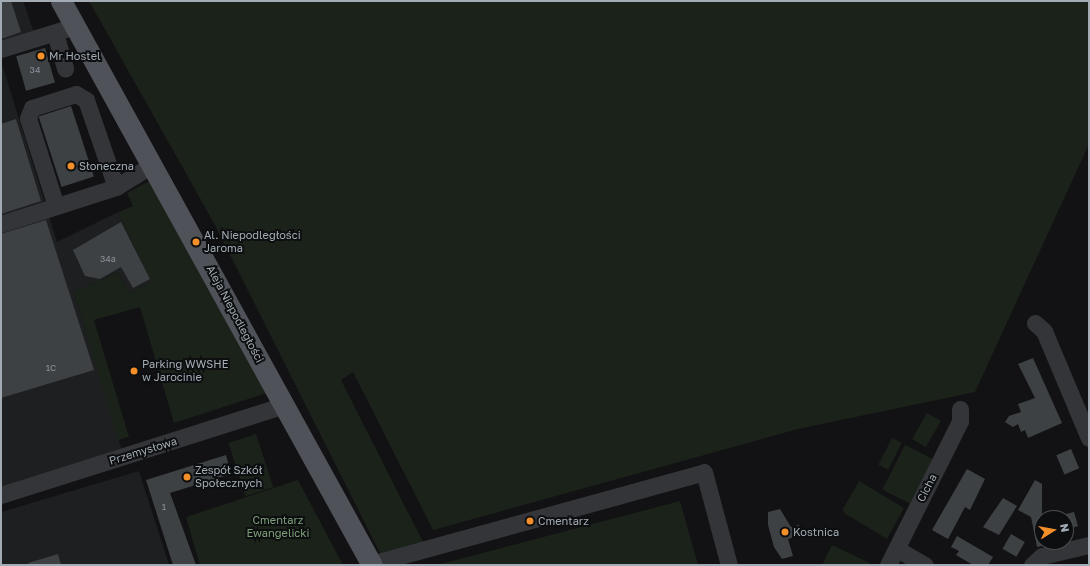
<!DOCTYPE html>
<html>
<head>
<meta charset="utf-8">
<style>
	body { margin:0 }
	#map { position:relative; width:1090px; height:566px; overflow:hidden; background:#121214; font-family:"Golos Text",sans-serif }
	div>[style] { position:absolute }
	.built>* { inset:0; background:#1e1f21 }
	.green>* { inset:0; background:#1a221a; transform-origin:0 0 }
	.building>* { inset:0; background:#3e4144; transform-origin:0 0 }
	.minor>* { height:17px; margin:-8.5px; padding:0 8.5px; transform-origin:8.5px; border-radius:8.5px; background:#333539 }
	.major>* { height:21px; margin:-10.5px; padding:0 10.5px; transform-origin:10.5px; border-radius:10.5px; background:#4f5258 }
	.dots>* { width:11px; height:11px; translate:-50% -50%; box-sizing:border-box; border:2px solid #0d0e0f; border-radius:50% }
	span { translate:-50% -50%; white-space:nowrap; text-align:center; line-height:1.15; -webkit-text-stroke:4px #0d0e0f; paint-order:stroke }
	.number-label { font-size:9px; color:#8a9199 }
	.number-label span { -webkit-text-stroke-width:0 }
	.poi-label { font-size:11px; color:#a3acb5 }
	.left { translate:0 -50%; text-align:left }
	.street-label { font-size:11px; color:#a3acb5 }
	.park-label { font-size:11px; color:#7ea07a }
	.frame { position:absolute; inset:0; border:2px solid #a3acb5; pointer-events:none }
	.north { position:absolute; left:1034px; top:510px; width:40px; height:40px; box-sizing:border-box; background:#0d0e0f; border:1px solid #494d51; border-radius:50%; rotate:79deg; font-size:11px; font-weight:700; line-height:16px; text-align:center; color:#a3acb5 }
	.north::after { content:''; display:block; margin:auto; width:14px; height:18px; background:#f48f2a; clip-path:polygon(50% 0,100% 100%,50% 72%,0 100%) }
</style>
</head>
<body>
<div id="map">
	<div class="built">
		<div style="clip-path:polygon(1px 1px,23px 1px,35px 35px,1px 45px)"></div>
		<div style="clip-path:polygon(2px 64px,57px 242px,118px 212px,151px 282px,129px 293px,118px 272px,74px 292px,122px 451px,1px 487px)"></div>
		<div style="clip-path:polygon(139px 471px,169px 565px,1px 565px,1px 512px)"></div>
	</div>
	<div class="green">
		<div style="clip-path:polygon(89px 1px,1089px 1px,1089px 144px,975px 392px,798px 429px,433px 530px,353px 372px,341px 380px,423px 542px,381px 555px,215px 225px)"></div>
		<div style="clip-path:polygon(151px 180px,267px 393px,174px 423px,140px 307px,94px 320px,129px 437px,118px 440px,74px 292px,118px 272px,129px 293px,151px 282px,118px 212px,133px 206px,127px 193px)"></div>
		<div style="left:927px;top:413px;width:16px;height:30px;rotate:30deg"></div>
		<div style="left:256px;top:434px;width:56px;height:29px;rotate:72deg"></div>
		<div style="left:892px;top:438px;width:11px;height:30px;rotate:27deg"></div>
		<div style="left:905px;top:445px;width:31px;height:50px;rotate:27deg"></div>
		<div style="clip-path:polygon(298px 480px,343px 565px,200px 565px,186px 517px)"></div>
		<div style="clip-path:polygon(859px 481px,904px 508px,887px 539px,844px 513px,843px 509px)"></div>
		<div style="clip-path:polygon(680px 501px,698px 565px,437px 565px)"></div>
		<div style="clip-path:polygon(832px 545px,870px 563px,869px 565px,822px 565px)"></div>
	</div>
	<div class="building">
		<div style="clip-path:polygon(1px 1px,11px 1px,21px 32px,1px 39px)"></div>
		<div style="left:45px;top:48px;width:36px;height:30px;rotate:74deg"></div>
		<div style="left:71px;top:106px;width:74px;height:34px;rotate:72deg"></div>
		<div style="clip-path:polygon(16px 119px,41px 201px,1px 214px,1px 124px)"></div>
		<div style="clip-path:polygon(46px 220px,94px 370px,1px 398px,1px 234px)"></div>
		<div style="clip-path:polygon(121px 222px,150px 279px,133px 288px,121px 267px,100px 279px,85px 276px,73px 250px)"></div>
		<div style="clip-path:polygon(1033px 358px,1062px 423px,1028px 438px,1025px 430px,1021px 432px,1018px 424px,1013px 427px,1005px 422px,1009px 416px,1021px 412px,1018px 404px,1035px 398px,1018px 364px)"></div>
		<div style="left:1071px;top:449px;width:21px;height:16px;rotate:67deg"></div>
		<div style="clip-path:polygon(226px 455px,231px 474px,170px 493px,196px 565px,173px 565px,146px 480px)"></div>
		<div style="clip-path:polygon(967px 469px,985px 479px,970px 510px,965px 507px,948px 539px,932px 530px)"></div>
		<div style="clip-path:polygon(1035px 480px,1042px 484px,1042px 514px,1037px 522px,1042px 521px,1042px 546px,1037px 547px,1031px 517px,1018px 510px)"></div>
		<div style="clip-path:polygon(1003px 498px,1017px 506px,999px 535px,983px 527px)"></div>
		<div style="clip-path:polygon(780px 509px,791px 527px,799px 525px,802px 535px,788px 539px,793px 556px,782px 559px,774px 547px,768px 525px,768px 512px)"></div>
		<div style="clip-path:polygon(1074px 512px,1078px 526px,1066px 530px,1066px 514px)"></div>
		<div style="left:1011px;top:534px;width:16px;height:17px;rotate:30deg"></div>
		<div style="clip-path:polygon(957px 536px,993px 557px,988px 565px,973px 565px,956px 555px,959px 551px,951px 547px)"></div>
		<div style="clip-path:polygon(58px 554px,61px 565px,29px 565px,28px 563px)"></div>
	</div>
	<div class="minor">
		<div style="left:55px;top:33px;width:37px;rotate:74deg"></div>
		<div style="left:1px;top:49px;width:77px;rotate:-17.3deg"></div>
		<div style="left:56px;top:206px;width:92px;rotate:-107.7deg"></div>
		<div style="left:28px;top:118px;width:11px;rotate:-68deg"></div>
		<div style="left:32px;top:108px;width:46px;rotate:-17.7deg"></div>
		<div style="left:76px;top:94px;width:12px;rotate:31deg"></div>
		<div style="left:86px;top:100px;width:92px;rotate:71deg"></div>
		<div style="left:1px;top:224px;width:121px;rotate:-17.8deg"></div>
		<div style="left:116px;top:187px;width:42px;rotate:-31.4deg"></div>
		<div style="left:1035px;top:323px;width:12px;rotate:42deg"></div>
		<div style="left:1044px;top:331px;width:116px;rotate:67.2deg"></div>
		<div style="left:1px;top:495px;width:297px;rotate:-17.6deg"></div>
		<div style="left:897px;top:549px;width:32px;rotate:30deg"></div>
		<div style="left:371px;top:564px;width:345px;rotate:-15.4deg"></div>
		<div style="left:704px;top:472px;width:96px;rotate:75deg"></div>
		<div style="left:888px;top:565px;width:161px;rotate:-63.4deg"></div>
		<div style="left:960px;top:421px;width:12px;rotate:-90deg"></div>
		<div style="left:1032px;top:565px;width:13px;rotate:-42deg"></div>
		<div style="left:1042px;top:556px;width:48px;rotate:-13.2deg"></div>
	</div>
	<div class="major">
		<div style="left:61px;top:1px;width:644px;rotate:61.13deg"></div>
	</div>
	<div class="dots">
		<div style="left:41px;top:56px;background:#f48f2a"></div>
		<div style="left:71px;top:166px;background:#f48f2a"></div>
		<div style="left:196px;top:242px;background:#f48f2a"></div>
		<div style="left:134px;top:371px;background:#f48f2a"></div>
		<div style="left:187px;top:477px;background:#f48f2a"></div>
		<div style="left:530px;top:521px;background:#f48f2a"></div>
		<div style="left:785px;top:532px;background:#f48f2a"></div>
	</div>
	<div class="number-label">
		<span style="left:35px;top:70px">34</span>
		<span style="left:108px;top:259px">34a</span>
		<span style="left:51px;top:368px">1C</span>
		<span style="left:164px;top:507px">1</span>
	</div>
	<div class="poi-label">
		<span class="left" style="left:49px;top:56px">Mr Hostel</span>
		<span class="left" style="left:79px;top:166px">Słoneczna</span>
		<span class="left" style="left:204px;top:242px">Al. Niepodległości<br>Jaroma</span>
		<span class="left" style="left:142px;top:371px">Parking WWSHE<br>w Jarocinie</span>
		<span class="left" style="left:195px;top:477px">Zespół Szkół<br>Społecznych</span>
		<span class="left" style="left:538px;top:521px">Cmentarz</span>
		<span class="left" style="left:793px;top:532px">Kostnica</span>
	</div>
	<div class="street-label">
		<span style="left:235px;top:314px;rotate:62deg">Aleja Niepodległości</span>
		<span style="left:143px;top:451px;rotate:-17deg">Przemysłowa</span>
		<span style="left:927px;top:488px;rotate:-63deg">Cicha</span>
	</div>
	<div class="park-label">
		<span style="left:278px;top:527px">Cmentarz<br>Ewangelicki</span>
	</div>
	<div class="frame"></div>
	<div class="north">N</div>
</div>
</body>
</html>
